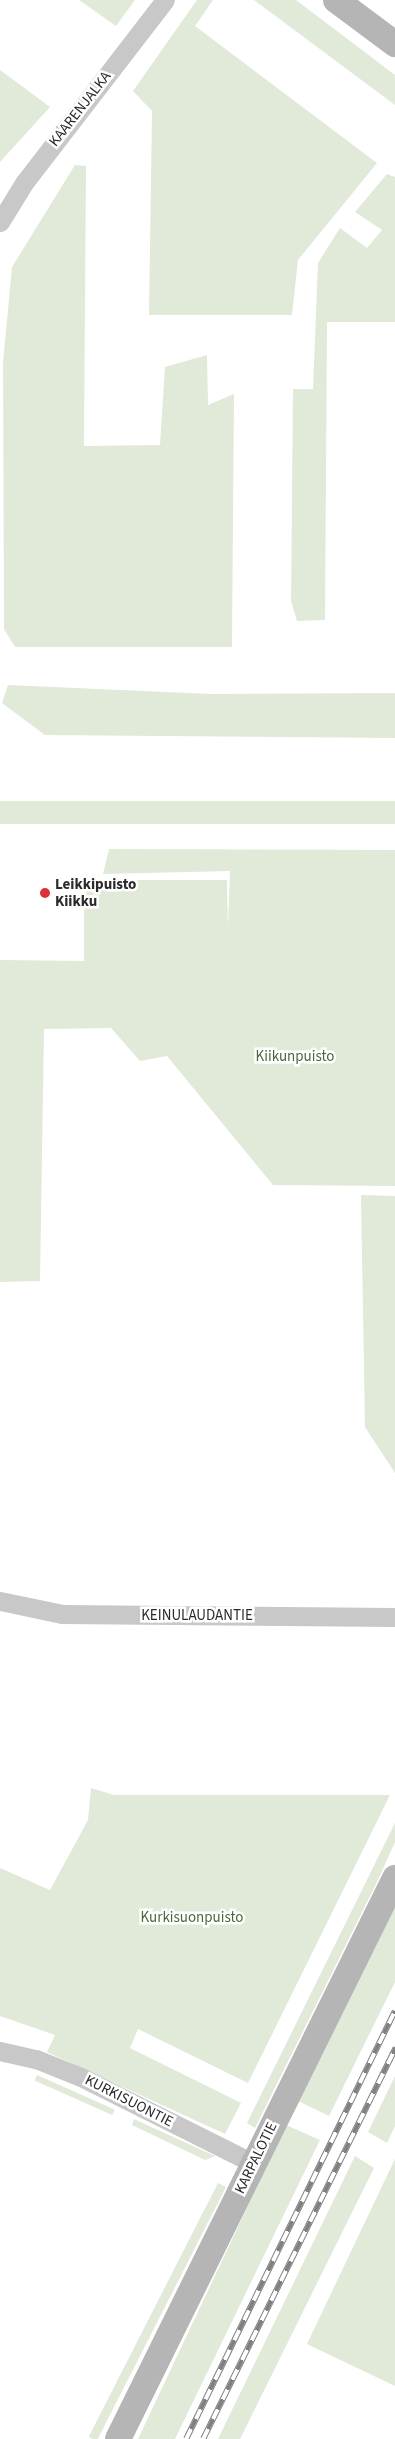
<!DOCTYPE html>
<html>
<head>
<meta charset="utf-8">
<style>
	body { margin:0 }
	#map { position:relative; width:395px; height:2439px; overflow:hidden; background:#fff; font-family:"Source Sans 3",sans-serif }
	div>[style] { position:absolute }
	.green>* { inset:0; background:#e1e9d9; transform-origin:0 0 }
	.street>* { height:19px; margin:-9.5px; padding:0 9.5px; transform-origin:9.5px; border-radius:9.5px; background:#c8c8c8 }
	.secondary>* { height:26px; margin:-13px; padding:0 13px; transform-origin:13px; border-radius:13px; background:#b5b5b5 }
	.rail>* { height:5.5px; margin-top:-2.75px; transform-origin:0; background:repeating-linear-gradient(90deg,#fff 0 11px,#808080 0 22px); box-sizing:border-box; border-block:1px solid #808080 }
	.dots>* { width:14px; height:14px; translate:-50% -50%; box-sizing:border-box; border:2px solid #fff; border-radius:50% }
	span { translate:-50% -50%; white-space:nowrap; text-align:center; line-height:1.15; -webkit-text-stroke:5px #fff; paint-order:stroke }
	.street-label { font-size:15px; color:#2b2b2b }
	.poi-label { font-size:15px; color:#2b2b2b; font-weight:700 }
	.left { translate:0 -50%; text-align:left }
	.park-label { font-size:15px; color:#4c653b }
</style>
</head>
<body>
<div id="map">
	<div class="green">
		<div style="clip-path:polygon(79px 0,135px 0,116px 26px)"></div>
		<div style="clip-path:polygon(197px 0,213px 0,195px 26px,377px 163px,298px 260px,292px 315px,149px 315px,152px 111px,133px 91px)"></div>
		<div style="clip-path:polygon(254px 0,296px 0,395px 75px,395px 105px)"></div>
		<div style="clip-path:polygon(0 70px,50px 107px,0 162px)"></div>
		<div style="clip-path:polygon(75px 165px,86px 166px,84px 446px,160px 445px,165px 367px,207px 355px,208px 405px,234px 394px,232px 647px,15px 647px,4px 629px,3px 363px,12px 267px)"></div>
		<div style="clip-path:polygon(387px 174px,395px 177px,395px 322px,327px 322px,325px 620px,297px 621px,291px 601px,293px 389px,313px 389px,318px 263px,340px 228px,367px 248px,382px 230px,355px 212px)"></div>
		<div style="clip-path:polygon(8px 685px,211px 694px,395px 693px,395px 738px,45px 735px,2px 703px)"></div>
		<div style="left:0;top:801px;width:395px;height:23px"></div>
		<div style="clip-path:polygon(109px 849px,395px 850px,395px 1186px,273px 1185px,167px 1056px,140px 1061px,111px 1028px,44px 1029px,40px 1281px,0 1282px,0 960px,84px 961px,84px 880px,227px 880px,228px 929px,230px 871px,103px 874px)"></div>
		<div style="clip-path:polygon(361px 1195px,395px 1196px,395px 1473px,365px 1427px)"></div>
		<div style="clip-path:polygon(91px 1788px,114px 1795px,390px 1795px,248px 2083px,138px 2029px,130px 2048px,241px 2103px,225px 2134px,47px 2052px,55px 2035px,0 2016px,0 1868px,50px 1890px,88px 1820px)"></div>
		<div style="clip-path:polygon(395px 1823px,395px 1842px,377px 1882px,255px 2128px,247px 2123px)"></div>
		<div style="clip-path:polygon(395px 1903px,395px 1982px,329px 2116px,298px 2101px)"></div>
		<div style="left:37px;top:2075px;width:85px;height:6px;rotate:24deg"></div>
		<div style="clip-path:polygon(395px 2076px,395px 2126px,387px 2143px,368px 2132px)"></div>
		<div style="clip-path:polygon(134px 2119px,215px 2156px,205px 2160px,132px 2125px)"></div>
		<div style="clip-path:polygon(286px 2125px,320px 2140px,175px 2439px,138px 2439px)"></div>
		<div style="clip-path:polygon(355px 2156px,374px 2168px,240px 2439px,218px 2439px)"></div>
		<div style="clip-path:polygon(395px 2159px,395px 2386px,307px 2344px)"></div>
		<div style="left:218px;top:2183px;width:9px;height:285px;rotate:27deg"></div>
	</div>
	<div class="street">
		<div style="left:0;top:222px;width:46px;rotate:-58.4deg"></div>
		<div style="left:24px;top:183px;width:231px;rotate:-52.4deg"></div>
		<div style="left:0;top:1601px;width:63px;rotate:11.8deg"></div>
		<div style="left:62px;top:1614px;width:333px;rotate:0.5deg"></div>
		<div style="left:0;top:2051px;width:37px;rotate:13deg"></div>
		<div style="left:36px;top:2059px;width:48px;rotate:21.8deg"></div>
		<div style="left:81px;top:2077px;width:192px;rotate:26.6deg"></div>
	</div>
	<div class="secondary">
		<div style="left:336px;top:0;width:74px;rotate:36.7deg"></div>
		<div style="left:118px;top:2439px;width:626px;rotate:-63.72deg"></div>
	</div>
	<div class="rail">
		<div style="left:186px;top:2439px;width:476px;rotate:-64deg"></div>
		<div style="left:203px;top:2439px;width:436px;rotate:-63.8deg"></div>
	</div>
	<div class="dots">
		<div style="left:45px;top:893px;background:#df3135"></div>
	</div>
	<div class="street-label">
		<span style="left:80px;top:109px;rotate:-52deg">KAARENJALKA</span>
		<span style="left:197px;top:1616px">KEINULAUDANTIE</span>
		<span style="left:129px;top:2101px;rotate:27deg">KURKISUONTIE</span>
		<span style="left:256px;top:2158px;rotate:-64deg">KARPALOTIE</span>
	</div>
	<div class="poi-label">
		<span class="left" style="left:55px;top:893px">Leikkipuisto<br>Kiikku</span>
	</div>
	<div class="park-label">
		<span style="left:295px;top:1057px">Kiikunpuisto</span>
		<span style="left:192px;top:1918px">Kurkisuonpuisto</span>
	</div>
</div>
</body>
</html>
